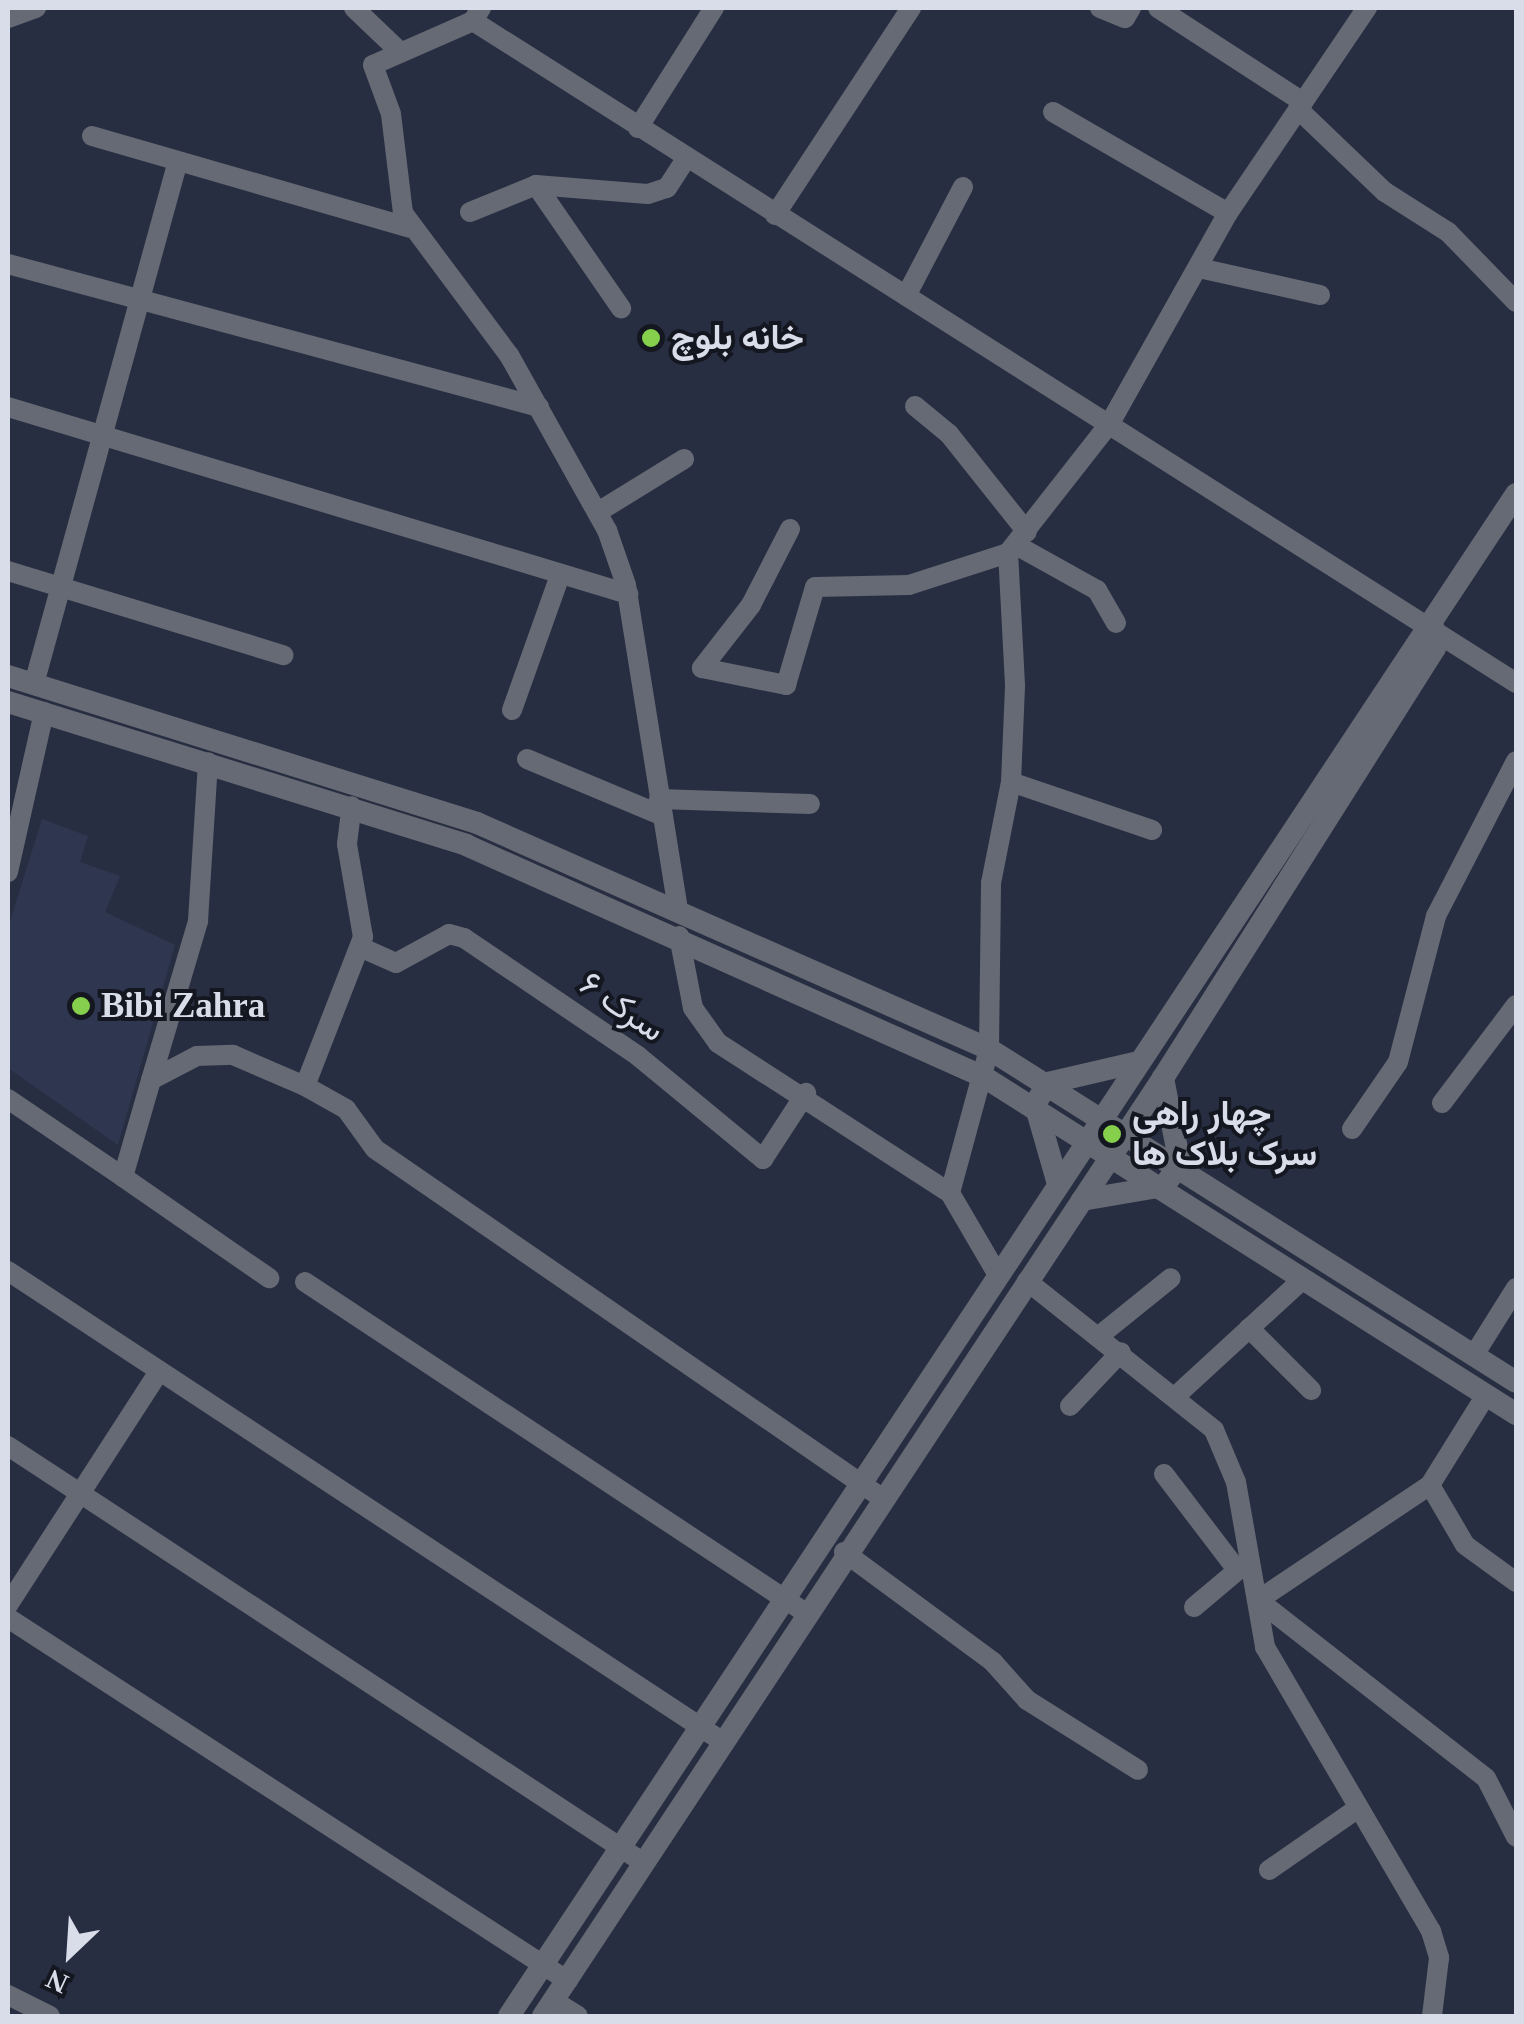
<!DOCTYPE html>
<html>
<head>
<meta charset="utf-8">
<style>
	body { margin:0 }
	#map { position:relative; width:1524px; height:2024px; overflow:hidden; background:#282e42; font-family:"Times New Roman",Vazirmatn,serif }
	div>[style] { position:absolute }
	.built>* { inset:0; background:#2f3650 }
	.minor>* { height:20px; margin:-10px; padding:0 10px; transform-origin:10px; border-radius:10px; background:#666a74 }
	.tertiary>* { height:22px; margin:-11px; padding:0 11px; transform-origin:11px; border-radius:11px; background:#666a74 }
	.dots>* { width:28px; height:28px; translate:-50% -50%; box-sizing:border-box; border:5px solid #141720; border-radius:50% }
	span { translate:-50% -50%; white-space:nowrap; text-align:center; line-height:1.15; -webkit-text-stroke:8px #141720; paint-order:stroke }
	.poi-label { font-size:35px; color:#d9ddea; font-weight:700 }
	.left { translate:0 -50%; text-align:left }
	.street-label { font-size:35px; color:#d9ddea }
	.frame { position:absolute; inset:0; border:10px solid #d9ddea; pointer-events:none }
	.north { position:absolute; left:20px; top:1904px; width:100px; height:100px; -webkit-text-stroke:8px #141720; paint-order:stroke; rotate:205deg; font-size:28px; font-weight:700; line-height:40px; text-align:center; color:#d9ddea }
	.north::after { content:''; display:block; margin:auto; width:35px; height:45px; background:#d9ddea; clip-path:polygon(50% 0,100% 100%,50% 72%,0 100%) }
</style>
</head>
<body>
<div id="map">
	<div class="built">
		<div style="clip-path:polygon(42px 819px,88px 836px,80px 862px,120px 876px,105px 912px,175px 945px,118px 1145px,8px 1068px,8px 928px)"></div>
	</div>
	<div class="minor">
		<div style="left:354px;top:8px;width:62px;rotate:43.7deg"></div>
		<div style="left:481px;top:8px;width:15px;rotate:122deg"></div>
		<div style="left:473px;top:21px;width:109px;rotate:156.3deg"></div>
		<div style="left:373px;top:65px;width:52px;rotate:69.8deg"></div>
		<div style="left:391px;top:114px;width:100px;rotate:83.1deg"></div>
		<div style="left:403px;top:213px;width:177px;rotate:53.3deg"></div>
		<div style="left:509px;top:355px;width:201px;rotate:60.8deg"></div>
		<div style="left:607px;top:530px;width:58px;rotate:70.9deg"></div>
		<div style="left:626px;top:585px;width:327px;rotate:80.9deg"></div>
		<div style="left:1100px;top:8px;width:27px;rotate:22deg"></div>
		<div style="left:1125px;top:18px;width:12px;rotate:-59deg"></div>
		<div style="left:1158px;top:8px;width:173px;rotate:33deg"></div>
		<div style="left:8px;top:18px;width:30px;rotate:-20deg"></div>
		<div style="left:473px;top:21px;width:1235px;rotate:32.4deg"></div>
		<div style="left:1298px;top:109px;width:120px;rotate:43.7deg"></div>
		<div style="left:1385px;top:192px;width:75px;rotate:32.4deg"></div>
		<div style="left:1448px;top:232px;width:98px;rotate:45.8deg"></div>
		<div style="left:1053px;top:112px;width:202px;rotate:30deg"></div>
		<div style="left:638px;top:128px;width:142px;rotate:-57.7deg"></div>
		<div style="left:92px;top:136px;width:331px;rotate:16.1deg"></div>
		<div style="left:536px;top:185px;width:150px;rotate:55.4deg"></div>
		<div style="left:470px;top:212px;width:71px;rotate:-22.2deg"></div>
		<div style="left:536px;top:185px;width:112px;rotate:4.6deg"></div>
		<div style="left:648px;top:194px;width:20px;rotate:-18deg"></div>
		<div style="left:667px;top:188px;width:33px;rotate:-57deg"></div>
		<div style="left:775px;top:215px;width:248px;rotate:-56.7deg"></div>
		<div style="left:8px;top:264px;width:550px;rotate:15.07deg"></div>
		<div style="left:1199px;top:268px;width:124px;rotate:12.6deg"></div>
		<div style="left:906px;top:296px;width:123px;rotate:-62.4deg"></div>
		<div style="left:915px;top:406px;width:44px;rotate:39.5deg"></div>
		<div style="left:949px;top:434px;width:125px;rotate:51.5deg"></div>
		<div style="left:8px;top:407px;width:648px;rotate:16.78deg"></div>
		<div style="left:598px;top:512px;width:101px;rotate:-31.6deg"></div>
		<div style="left:790px;top:529px;width:85px;rotate:117.2deg"></div>
		<div style="left:751px;top:605px;width:80px;rotate:127.9deg"></div>
		<div style="left:702px;top:668px;width:86px;rotate:11.4deg"></div>
		<div style="left:786px;top:685px;width:102px;rotate:-73.5deg"></div>
		<div style="left:815px;top:587px;width:94px;rotate:-1.2deg"></div>
		<div style="left:909px;top:585px;width:104px;rotate:-17.9deg"></div>
		<div style="left:1008px;top:553px;width:165px;rotate:-51.9deg"></div>
		<div style="left:1110px;top:423px;width:241px;rotate:-60.7deg"></div>
		<div style="left:1228px;top:213px;width:248px;rotate:-55.9deg"></div>
		<div style="left:1016px;top:545px;width:93px;rotate:29.1deg"></div>
		<div style="left:1097px;top:590px;width:38px;rotate:60deg"></div>
		<div style="left:8px;top:571px;width:288px;rotate:17deg"></div>
		<div style="left:34px;top:684px;width:542px;rotate:-74.61deg"></div>
		<div style="left:512px;top:710px;width:143px;rotate:-70.4deg"></div>
		<div style="left:527px;top:759px;width:145px;rotate:22.7deg"></div>
		<div style="left:1011px;top:782px;width:149px;rotate:18.8deg"></div>
		<div style="left:659px;top:799px;width:151px;rotate:1.9deg"></div>
		<div style="left:8px;top:872px;width:164px;rotate:-77.3deg"></div>
		<div style="left:679px;top:936px;width:73px;rotate:79deg"></div>
		<div style="left:693px;top:1008px;width:43px;rotate:54.5deg"></div>
		<div style="left:718px;top:1043px;width:276px;rotate:32.9deg"></div>
		<div style="left:950px;top:1193px;width:95px;rotate:59.7deg"></div>
		<div style="left:360px;top:947px;width:39px;rotate:24deg"></div>
		<div style="left:396px;top:963px;width:60px;rotate:-28.7deg"></div>
		<div style="left:449px;top:934px;width:16px;rotate:15deg"></div>
		<div style="left:464px;top:938px;width:210px;rotate:34.1deg"></div>
		<div style="left:638px;top:1056px;width:162px;rotate:39.5deg"></div>
		<div style="left:763px;top:1159px;width:79px;rotate:-56.9deg"></div>
		<div style="left:151px;top:1080px;width:166px;rotate:-73.5deg"></div>
		<div style="left:198px;top:921px;width:159px;rotate:-86.4deg"></div>
		<div style="left:305px;top:1086px;width:160px;rotate:-68.7deg"></div>
		<div style="left:363px;top:937px;width:94px;rotate:-99.8deg"></div>
		<div style="left:347px;top:844px;width:38px;rotate:-83deg"></div>
		<div style="left:8px;top:1099px;width:139px;rotate:34.1deg"></div>
		<div style="left:123px;top:1177px;width:101px;rotate:-73.9deg"></div>
		<div style="left:151px;top:1080px;width:52px;rotate:-27.6deg"></div>
		<div style="left:197px;top:1056px;width:36px;rotate:-2deg"></div>
		<div style="left:233px;top:1055px;width:78px;rotate:23.3deg"></div>
		<div style="left:305px;top:1086px;width:47px;rotate:29.3deg"></div>
		<div style="left:346px;top:1109px;width:49px;rotate:54.1deg"></div>
		<div style="left:375px;top:1149px;width:612px;rotate:34.55deg"></div>
		<div style="left:1442px;top:1103px;width:123px;rotate:-52.9deg"></div>
		<div style="left:1352px;top:1129px;width:81px;rotate:-55.5deg"></div>
		<div style="left:1398px;top:1062px;width:151px;rotate:-75.4deg"></div>
		<div style="left:1436px;top:916px;width:174px;rotate:-62.7deg"></div>
		<div style="left:123px;top:1177px;width:178px;rotate:34.7deg"></div>
		<div style="left:950px;top:1193px;width:149px;rotate:-74.8deg"></div>
		<div style="left:989px;top:1049px;width:166px;rotate:-89.3deg"></div>
		<div style="left:991px;top:883px;width:103px;rotate:-78.8deg"></div>
		<div style="left:1011px;top:782px;width:97px;rotate:-87.6deg"></div>
		<div style="left:1015px;top:685px;width:132px;rotate:-93deg"></div>
		<div style="left:8px;top:1271px;width:853px;rotate:33.37deg"></div>
		<div style="left:1027px;top:1281px;width:239px;rotate:38.5deg"></div>
		<div style="left:1214px;top:1430px;width:56px;rotate:67.1deg"></div>
		<div style="left:1236px;top:1482px;width:168px;rotate:80deg"></div>
		<div style="left:1265px;top:1647px;width:329px;rotate:59.7deg"></div>
		<div style="left:1431px;top:1931px;width:28px;rotate:73deg"></div>
		<div style="left:1439px;top:1958px;width:58px;rotate:96.9deg"></div>
		<div style="left:305px;top:1282px;width:600px;rotate:33.45deg"></div>
		<div style="left:1249px;top:1328px;width:88px;rotate:45deg"></div>
		<div style="left:1099px;top:1336px;width:92px;rotate:-38.9deg"></div>
		<div style="left:1474px;top:1355px;width:79px;rotate:-57.9deg"></div>
		<div style="left:1179px;top:1393px;width:168px;rotate:-42.6deg"></div>
		<div style="left:1486px;top:1395px;width:106px;rotate:121.9deg"></div>
		<div style="left:1430px;top:1485px;width:207px;rotate:146.2deg"></div>
		<div style="left:1258px;top:1600px;width:289px;rotate:38deg"></div>
		<div style="left:1486px;top:1778px;width:66px;rotate:63deg"></div>
		<div style="left:1070px;top:1406px;width:74px;rotate:-46.6deg"></div>
		<div style="left:8px;top:1446px;width:757px;rotate:33.25deg"></div>
		<div style="left:1164px;top:1474px;width:116px;rotate:52.7deg"></div>
		<div style="left:1430px;top:1485px;width:69px;rotate:59.7deg"></div>
		<div style="left:1465px;top:1545px;width:63px;rotate:36deg"></div>
		<div style="left:844px;top:1552px;width:185px;rotate:36.4deg"></div>
		<div style="left:993px;top:1662px;width:51px;rotate:48.2deg"></div>
		<div style="left:1027px;top:1700px;width:131px;rotate:32.2deg"></div>
		<div style="left:8px;top:1605px;width:276px;rotate:-57.1deg"></div>
		<div style="left:1194px;top:1607px;width:67px;rotate:-40.1deg"></div>
		<div style="left:8px;top:1618px;width:667px;rotate:32.95deg"></div>
		<div style="left:1269px;top:1870px;width:103px;rotate:-34.8deg"></div>
		<div style="left:8px;top:1995px;width:47px;rotate:26.6deg"></div>
		<div style="left:554px;top:2001px;width:28px;rotate:32deg"></div>
	</div>
	<div class="tertiary">
		<div style="left:8px;top:676px;width:491px;rotate:17.4deg"></div>
		<div style="left:477px;top:823px;width:560px;rotate:23.82deg"></div>
		<div style="left:989px;top:1049px;width:623px;rotate:32.29deg"></div>
		<div style="left:8px;top:702px;width:480px;rotate:17.3deg"></div>
		<div style="left:466px;top:845px;width:568px;rotate:24.13deg"></div>
		<div style="left:984px;top:1077px;width:630px;rotate:32.35deg"></div>
		<div style="left:1058px;top:1184px;width:83px;rotate:-106deg"></div>
		<div style="left:1035px;top:1104px;width:25px;rotate:-58deg"></div>
		<div style="left:1048px;top:1083px;width:92px;rotate:-13.1deg"></div>
		<div style="left:1082px;top:1200px;width:83px;rotate:-9.7deg"></div>
		<div style="left:1164px;top:1186px;width:27px;rotate:-54deg"></div>
		<div style="left:1180px;top:1164px;width:88px;rotate:-101.2deg"></div>
		<div style="left:509px;top:2016px;width:1825px;rotate:-56.51deg"></div>
		<div style="left:543px;top:2016px;width:1124px;rotate:-56.54deg"></div>
		<div style="left:1163px;top:1078px;width:509px;rotate:-57.68deg"></div>
		<div style="left:1435px;top:648px;width:21px;rotate:-95deg"></div>
	</div>
	<div class="dots">
		<div style="left:651px;top:338px;background:#85cf4d"></div>
		<div style="left:81px;top:1006px;background:#85cf4d"></div>
		<div style="left:1112px;top:1134px;background:#85cf4d"></div>
	</div>
	<div class="poi-label">
		<span class="left" style="left:671px;top:338px">خانه بلوچ</span>
		<span class="left" style="left:101px;top:1006px">Bibi Zahra</span>
		<span class="left" style="left:1132px;top:1134px">چهار راهی<br>سرک بلاک ها</span>
	</div>
	<div class="street-label">
		<span style="left:622px;top:1007px;rotate:35deg">سرک ۶</span>
	</div>
	<div class="frame"></div>
	<div class="north">N</div>
</div>
</body>
</html>
